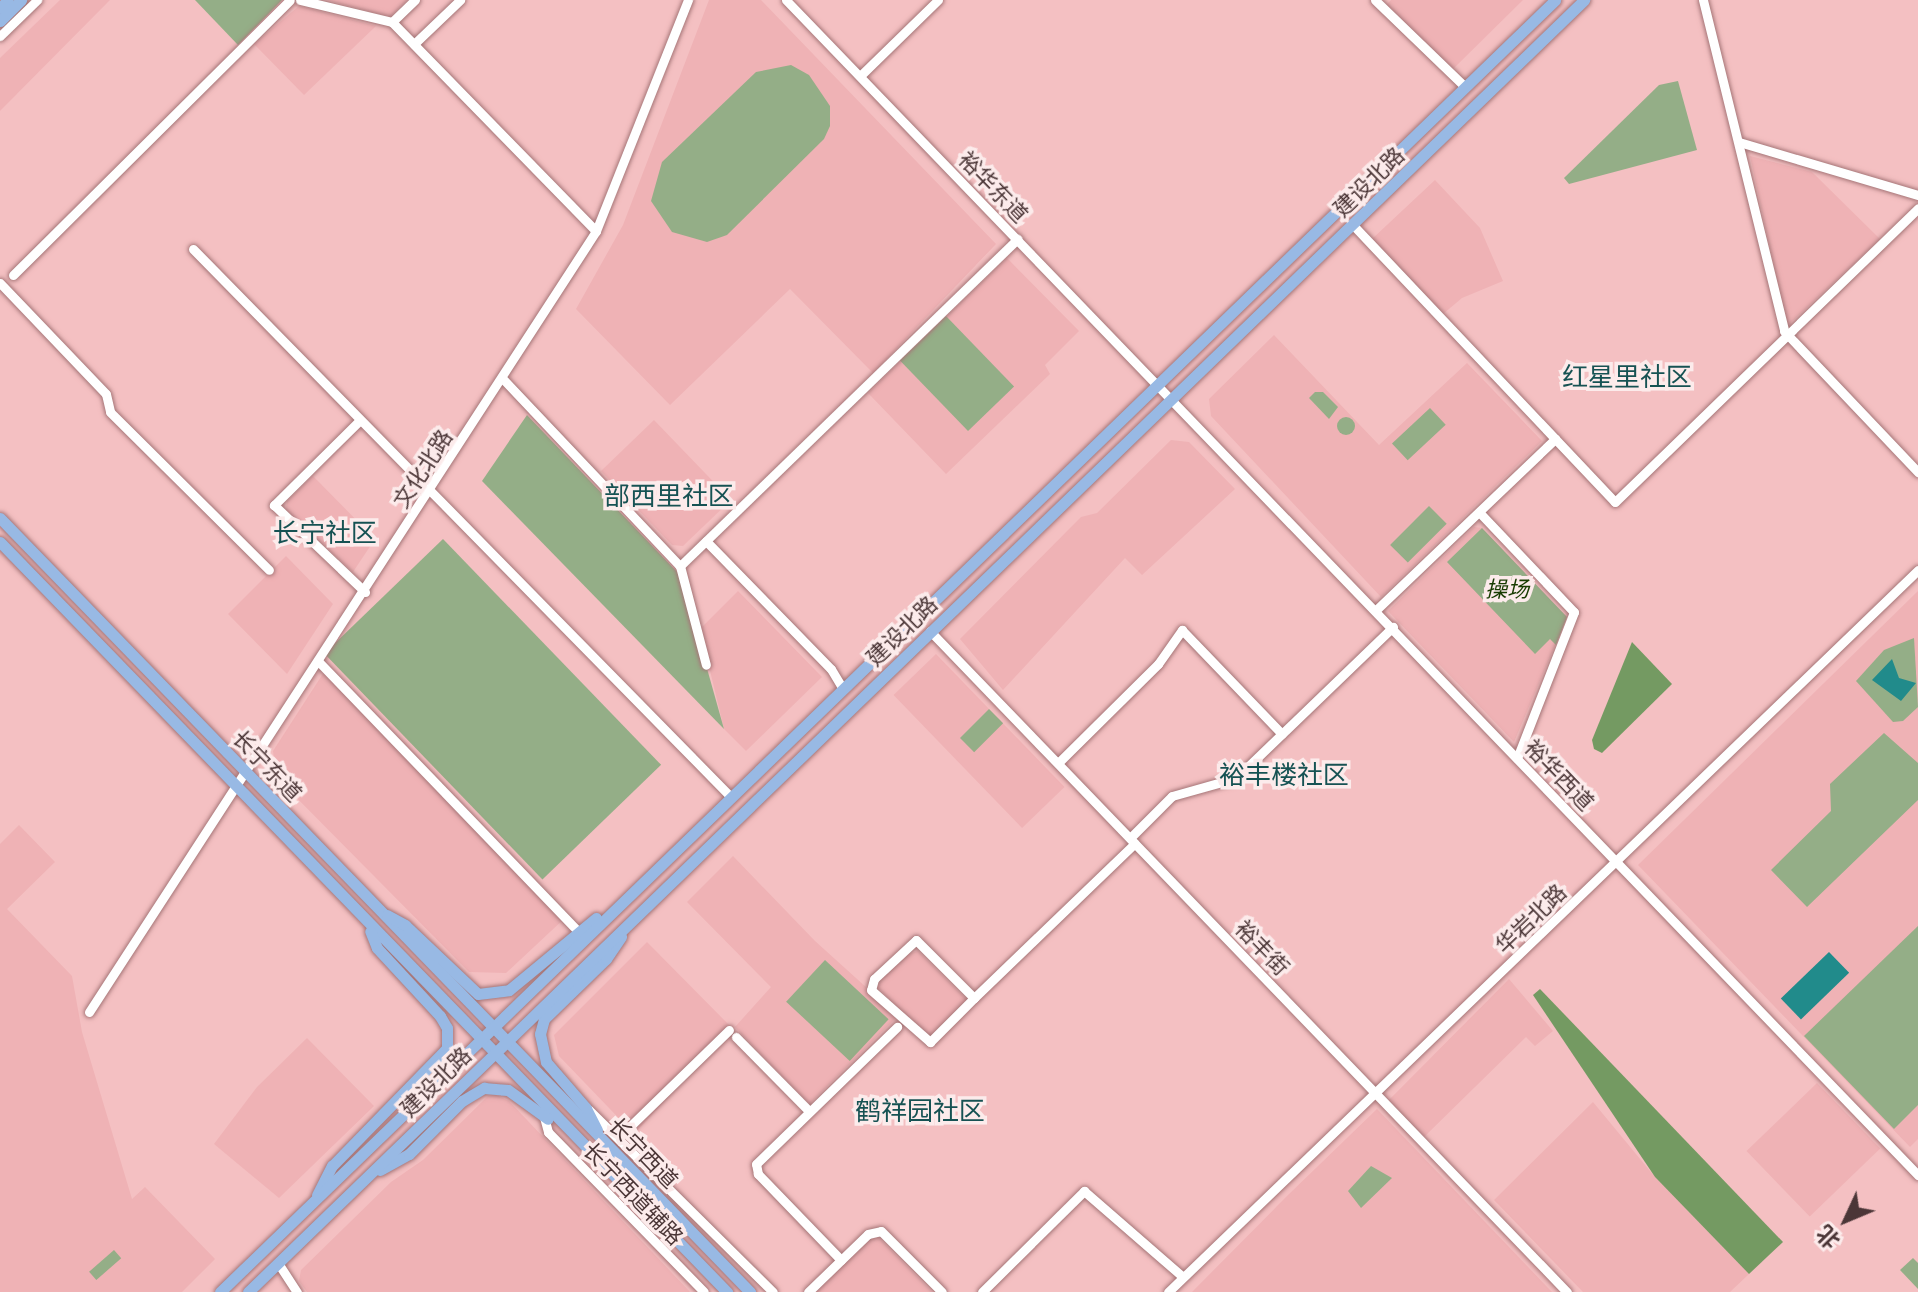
<!DOCTYPE html>
<html>
<head>
<meta charset="utf-8">
<style>
	body { margin:0 }
	#map { position:relative; width:1918px; height:1292px; overflow:hidden; background:#f4c0c2; font-family:"Libre Baskerville","Noto Sans SC",serif }
	div>[style] { position:absolute }
	.built>* { inset:0; background:#efb2b5; transform-origin:0 0 }
	.green>* { inset:0; background:#94ae87; transform-origin:0 0 }
	.round { border-radius:50% }
	.forest>* { inset:0; background:#749a62 }
	.water>* { inset:0; background:#218b8b; transform-origin:0 0 }
	.roads { filter:drop-shadow(0 0 2px #a57577) drop-shadow(0 0 2px #a57577) }
	.minor>* { height:9px; margin:-4.5px; padding:0 4.5px; transform-origin:4.5px; border-radius:4.5px; background:#fff }
	.major>* { height:11px; margin:-5.5px; padding:0 5.5px; transform-origin:5.5px; border-radius:5.5px; background:#98b9e4 }
	span { translate:-50% -50%; white-space:nowrap; text-align:center; line-height:1.15; -webkit-text-stroke:7px #fcebeb; paint-order:stroke }
	.street-label { font-size:22px; color:#4b3637 }
	.park-label { font-size:22px; color:#173b00; font-style:italic }
	.quarter-label { font-size:26px; color:#165253 }
	.north { position:absolute; left:1806px; top:1180px; width:80px; height:80px; -webkit-text-stroke:6px #fcebeb; paint-order:stroke; rotate:226deg; font-size:22px; font-weight:700; line-height:32px; text-align:center; color:#4b3637 }
	.north::after { content:''; display:block; margin:auto; width:28px; height:36px; background:#4b3637; clip-path:polygon(50% 0,100% 100%,50% 72%,0 100%) }
</style>
</head>
<body>
<div id="map">
	<div class="built">
		<div style="clip-path:polygon(60px 0,110px 0,0 111px,0 58px)"></div>
		<div style="clip-path:polygon(327px 0,407px 0,390px 17px)"></div>
		<div style="clip-path:polygon(709px 0,761px 0,996px 244px,873px 373px,790px 289px,670px 405px,576px 309px,623px 225px)"></div>
		<div style="clip-path:polygon(1391px 0,1523px 0,1450px 72px,1385px 6px)"></div>
		<div style="clip-path:polygon(299px 6px,376px 26px,304px 95px,254px 44px)"></div>
		<div style="clip-path:polygon(1750px 156px,1812px 172px,1880px 239px,1787px 326px)"></div>
		<div style="clip-path:polygon(1435px 180px,1480px 228px,1503px 281px,1462px 298px,1443px 314px,1372px 239px)"></div>
		<div style="clip-path:polygon(1007px 258px,1079px 331px,1045px 365px,1050px 374px,946px 474px,868px 393px)"></div>
		<div style="clip-path:polygon(1274px 335px,1379px 445px,1467px 363px,1542px 441px,1381px 597px,1211px 416px,1209px 399px)"></div>
		<div style="clip-path:polygon(654px 420px,731px 500px,683px 546px,672px 545px,601px 471px)"></div>
		<div style="clip-path:polygon(1171px 440px,1189px 442px,1235px 489px,1142px 575px,1125px 558px,1003px 690px,960px 639px,1081px 517px,1097px 513px)"></div>
		<div style="clip-path:polygon(313px 476px,375px 539px,353px 572px,286px 510px,287px 501px)"></div>
		<div style="clip-path:polygon(1474px 527px,1482px 528px,1567px 617px,1514px 742px,1388px 611px)"></div>
		<div style="clip-path:polygon(286px 556px,333px 604px,287px 674px,228px 614px)"></div>
		<div style="clip-path:polygon(738px 591px,822px 677px,746px 751px,724px 729px,700px 629px)"></div>
		<div style="clip-path:polygon(1918px 591px,1918px 1139px,1910px 1147px,1638px 865px)"></div>
		<div style="left:936px;top:654px;width:185px;height:59px;rotate:46deg"></div>
		<div style="clip-path:polygon(326px 669px,566px 917px,506px 973px,469px 972px,276px 777px,273px 751px)"></div>
		<div style="clip-path:polygon(19px 825px,55px 862px,7px 909px,72px 976px,82px 1032px,132px 1199px,145px 1187px,215px 1259px,182px 1292px,0 1292px,0 844px)"></div>
		<div style="clip-path:polygon(733px 856px,815px 941px,898px 1016px,809px 1104px,735px 1027px,771px 987px,687px 902px)"></div>
		<div style="clip-path:polygon(647px 942px,733px 1029px,634px 1134px,559px 1056px,554px 1035px)"></div>
		<div style="clip-path:polygon(918px 951px,968px 1001px,929px 1038px,874px 984px,905px 955px)"></div>
		<div style="clip-path:polygon(1509px 979px,1553px 1031px,1535px 1046px,1526px 1037px,1424px 1137px,1388px 1101px)"></div>
		<div style="clip-path:polygon(307px 1038px,374px 1106px,279px 1198px,214px 1144px,257px 1087px)"></div>
		<div style="left:1817px;top:1083px;width:91px;height:98px;rotate:46deg"></div>
		<div style="clip-path:polygon(496px 1095px,509px 1101px,690px 1292px,307px 1292px,299px 1281px,301px 1270px,391px 1182px,423px 1160px,488px 1096px)"></div>
		<div style="clip-path:polygon(1593px 1102px,1655px 1177px,1749px 1274px,1730px 1292px,1583px 1292px,1494px 1200px)"></div>
		<div style="clip-path:polygon(1377px 1109px,1552px 1292px,1192px 1292px,1286px 1197px)"></div>
		<div style="clip-path:polygon(876px 1235px,932px 1292px,815px 1292px,869px 1238px)"></div>
	</div>
	<div class="green">
		<div style="clip-path:polygon(195px 0,282px 0,238px 45px)"></div>
		<div style="clip-path:polygon(791px 65px,809px 75px,830px 106px,830px 126px,824px 139px,727px 235px,707px 242px,672px 232px,651px 201px,662px 162px,756px 72px)"></div>
		<div style="clip-path:polygon(1678px 81px,1697px 150px,1569px 184px,1564px 178px,1659px 85px)"></div>
		<div style="left:946px;top:316px;width:98px;height:64px;rotate:46deg"></div>
		<div style="clip-path:polygon(1315px 392px,1323px 392px,1338px 407px,1329px 419px,1309px 398px)"></div>
		<div style="left:1430px;top:408px;width:23px;height:52px;rotate:47deg"></div>
		<div style="clip-path:polygon(527px 415px,681px 576px,724px 729px,482px 481px)"></div>
		<div class="round" style="left:1337px;top:417px;width:18px;height:18px"></div>
		<div style="left:1429px;top:506px;width:25px;height:55px;rotate:45deg"></div>
		<div style="clip-path:polygon(1482px 528px,1567px 617px,1556px 645px,1550px 639px,1535px 654px,1447px 562px)"></div>
		<div style="left:443px;top:539px;width:314px;height:165px;rotate:46deg"></div>
		<div style="clip-path:polygon(1914px 638px,1918px 707px,1903px 721px,1893px 722px,1856px 681px,1884px 650px)"></div>
		<div style="left:989px;top:709px;width:20px;height:41px;rotate:45deg"></div>
		<div style="clip-path:polygon(1884px 733px,1918px 763px,1918px 800px,1807px 907px,1771px 870px,1831px 811px,1830px 784px)"></div>
		<div style="clip-path:polygon(1918px 926px,1918px 1105px,1894px 1129px,1804px 1036px)"></div>
		<div style="left:825px;top:960px;width:87px;height:57px;rotate:43deg"></div>
		<div style="clip-path:polygon(1371px 1166px,1392px 1178px,1361px 1208px,1348px 1191px)"></div>
		<div style="left:114px;top:1250px;width:11px;height:33px;rotate:49deg"></div>
		<div style="clip-path:polygon(1913px 1258px,1918px 1263px,1918px 1289px,1900px 1270px)"></div>
	</div>
	<div class="forest">
		<div style="clip-path:polygon(1632px 642px,1672px 684px,1602px 753px,1594px 749px,1592px 740px)"></div>
		<div style="clip-path:polygon(1540px 989px,1783px 1242px,1749px 1274px,1655px 1177px,1533px 995px)"></div>
	</div>
	<div class="water">
		<div style="clip-path:polygon(1892px 659px,1899px 678px,1916px 683px,1901px 701px,1872px 680px)"></div>
		<div style="left:1829px;top:952px;width:29px;height:67px;rotate:46deg"></div>
	</div>
	<div class="roads">
		<div class="minor">
			<div style="left:300px;top:0;width:95px;rotate:13.4deg"></div>
			<div style="left:392px;top:22px;width:292px;rotate:45.7deg"></div>
			<div style="left:786px;top:0;width:1632px;rotate:46.07deg"></div>
			<div style="left:1375px;top:0;width:125px;rotate:44deg"></div>
			<div style="left:1703px;top:0;width:341px;rotate:76.2deg"></div>
			<div style="left:1784px;top:331px;width:195px;rotate:46.5deg"></div>
			<div style="left:392px;top:22px;width:32px;rotate:-44deg"></div>
			<div style="left:0;top:36px;width:52px;rotate:-44.2deg"></div>
			<div style="left:414px;top:44px;width:64px;rotate:-43.7deg"></div>
			<div style="left:860px;top:76px;width:109px;rotate:-44.3deg"></div>
			<div style="left:1739px;top:142px;width:187px;rotate:16.5deg"></div>
			<div style="left:1353px;top:225px;width:381px;rotate:46.6deg"></div>
			<div style="left:1615px;top:502px;width:422px;rotate:-44.1deg"></div>
			<div style="left:193px;top:249px;width:767px;rotate:45.53deg"></div>
			<div style="left:13px;top:275px;width:390px;rotate:-44.8deg"></div>
			<div style="left:0;top:283px;width:153px;rotate:46.3deg"></div>
			<div style="left:106px;top:394px;width:18px;rotate:77deg"></div>
			<div style="left:110px;top:412px;width:224px;rotate:44.8deg"></div>
			<div style="left:503px;top:379px;width:257px;rotate:46.6deg"></div>
			<div style="left:680px;top:566px;width:470px;rotate:-44.1deg"></div>
			<div style="left:359px;top:421px;width:120px;rotate:135.3deg"></div>
			<div style="left:274px;top:505px;width:126px;rotate:43.7deg"></div>
			<div style="left:1479px;top:512px;width:138px;rotate:46.5deg"></div>
			<div style="left:1574px;top:612px;width:157px;rotate:111.3deg"></div>
			<div style="left:706px;top:541px;width:179px;rotate:45.7deg"></div>
			<div style="left:831px;top:669px;width:23px;rotate:59deg"></div>
			<div style="left:680px;top:566px;width:102px;rotate:75.3deg"></div>
			<div style="left:1376px;top:610px;width:248px;rotate:-43.7deg"></div>
			<div style="left:930px;top:631px;width:918px;rotate:46.06deg"></div>
			<div style="left:319px;top:662px;width:372px;rotate:46.1deg"></div>
			<div style="left:1058px;top:763px;width:141px;rotate:-44.7deg"></div>
			<div style="left:1158px;top:664px;width:42px;rotate:-54.8deg"></div>
			<div style="left:1182px;top:630px;width:144px;rotate:46.1deg"></div>
			<div style="left:1130px;top:838px;width:59px;rotate:-45deg"></div>
			<div style="left:1172px;top:796px;width:66px;rotate:-15.7deg"></div>
			<div style="left:1236px;top:778px;width:218px;rotate:-43.9deg"></div>
			<div style="left:974px;top:998px;width:82px;rotate:-135deg"></div>
			<div style="left:916px;top:940px;width:57px;rotate:137.1deg"></div>
			<div style="left:874px;top:979px;width:11px;rotate:105deg"></div>
			<div style="left:871px;top:990px;width:79px;rotate:41.4deg"></div>
			<div style="left:930px;top:1042px;width:62px;rotate:-45deg"></div>
			<div style="left:974px;top:998px;width:223px;rotate:-43.9deg"></div>
			<div style="left:89px;top:1012px;width:931px;rotate:-57.01deg"></div>
			<div style="left:596px;top:231px;width:249px;rotate:-68.3deg"></div>
			<div style="left:736px;top:1037px;width:104px;rotate:45.4deg"></div>
			<div style="left:588px;top:1109px;width:260px;rotate:44.7deg"></div>
			<div style="left:544px;top:1117px;width:16px;rotate:75deg"></div>
			<div style="left:548px;top:1132px;width:223px;rotate:45.7deg"></div>
			<div style="left:620px;top:1136px;width:152px;rotate:-44.2deg"></div>
			<div style="left:841px;top:1260px;width:120px;rotate:-134deg"></div>
			<div style="left:758px;top:1174px;width:10px;rotate:-101deg"></div>
			<div style="left:756px;top:1164px;width:197px;rotate:-44.2deg"></div>
			<div style="left:278px;top:1263px;width:35px;rotate:57deg"></div>
			<div style="left:808px;top:1292px;width:83px;rotate:-44deg"></div>
			<div style="left:868px;top:1234px;width:13px;rotate:-13deg"></div>
			<div style="left:881px;top:1231px;width:86px;rotate:45deg"></div>
			<div style="left:982px;top:1292px;width:144px;rotate:-44.7deg"></div>
			<div style="left:1084px;top:1191px;width:131px;rotate:41deg"></div>
			<div style="left:1168px;top:1292px;width:1041px;rotate:-43.91deg"></div>
		</div>
		<div class="major">
			<div style="left:0;top:8px;width:11px;rotate:-45deg"></div>
			<div style="left:0;top:21px;width:30px;rotate:-45deg"></div>
			<div style="left:0;top:518px;width:1078px;rotate:45.9deg"></div>
			<div style="left:0;top:542px;width:1045px;rotate:45.89deg"></div>
			<div style="left:387px;top:915px;width:21px;rotate:29deg"></div>
			<div style="left:405px;top:925px;width:100px;rotate:43.4deg"></div>
			<div style="left:478px;top:994px;width:31px;rotate:-7deg"></div>
			<div style="left:509px;top:990px;width:113px;rotate:-39.6deg"></div>
			<div style="left:597px;top:1130px;width:25px;rotate:-117deg"></div>
			<div style="left:586px;top:1108px;width:61px;rotate:-131deg"></div>
			<div style="left:546px;top:1062px;width:29px;rotate:-102deg"></div>
			<div style="left:540px;top:1034px;width:16px;rotate:-75deg"></div>
			<div style="left:544px;top:1019px;width:86px;rotate:-44.1deg"></div>
			<div style="left:606px;top:959px;width:27px;rotate:-56deg"></div>
			<div style="left:380px;top:1170px;width:33px;rotate:-29deg"></div>
			<div style="left:409px;top:1154px;width:75px;rotate:-45deg"></div>
			<div style="left:462px;top:1101px;width:26px;rotate:-31deg"></div>
			<div style="left:484px;top:1088px;width:24px;rotate:5deg"></div>
			<div style="left:508px;top:1090px;width:49px;rotate:35.9deg"></div>
			<div style="left:317px;top:1195px;width:33px;rotate:-63deg"></div>
			<div style="left:332px;top:1166px;width:165px;rotate:-45.7deg"></div>
			<div style="left:447px;top:1048px;width:20px;rotate:-90deg"></div>
			<div style="left:447px;top:1028px;width:14px;rotate:-120deg"></div>
			<div style="left:440px;top:1016px;width:93px;rotate:-132.8deg"></div>
			<div style="left:377px;top:948px;width:18px;rotate:-112deg"></div>
			<div style="left:220px;top:1292px;width:1858px;rotate:-44.06deg"></div>
			<div style="left:248px;top:1292px;width:1859px;rotate:-44.04deg"></div>
		</div>
	</div>
	<div class="street-label">
		<span style="left:1369px;top:182px;rotate:-44deg">建设北路</span>
		<span style="left:993px;top:187px;rotate:46deg">裕华东道</span>
		<span style="left:423px;top:469px;rotate:-57deg">文化北路</span>
		<span style="left:902px;top:631px;rotate:-44deg">建设北路</span>
		<span style="left:267px;top:766px;rotate:46deg">长宁东道</span>
		<span style="left:1559px;top:775px;rotate:46deg">裕华西道</span>
		<span style="left:1531px;top:919px;rotate:-44deg">华岩北路</span>
		<span style="left:1262px;top:948px;rotate:46deg">裕丰街</span>
		<span style="left:436px;top:1082px;rotate:-44deg">建设北路</span>
		<span style="left:643px;top:1153px;rotate:46deg">长宁西道</span>
		<span style="left:633px;top:1194px;rotate:46deg">长宁西道辅路</span>
	</div>
	<div class="park-label">
		<span style="left:1507px;top:590px">操场</span>
	</div>
	<div class="quarter-label">
		<span style="left:1627px;top:378px">红星里社区</span>
		<span style="left:669px;top:497px">部西里社区</span>
		<span style="left:325px;top:534px">长宁社区</span>
		<span style="left:1284px;top:776px">裕丰楼社区</span>
		<span style="left:920px;top:1112px">鹤祥园社区</span>
	</div>
	<div class="north">北</div>
</div>
</body>
</html>
